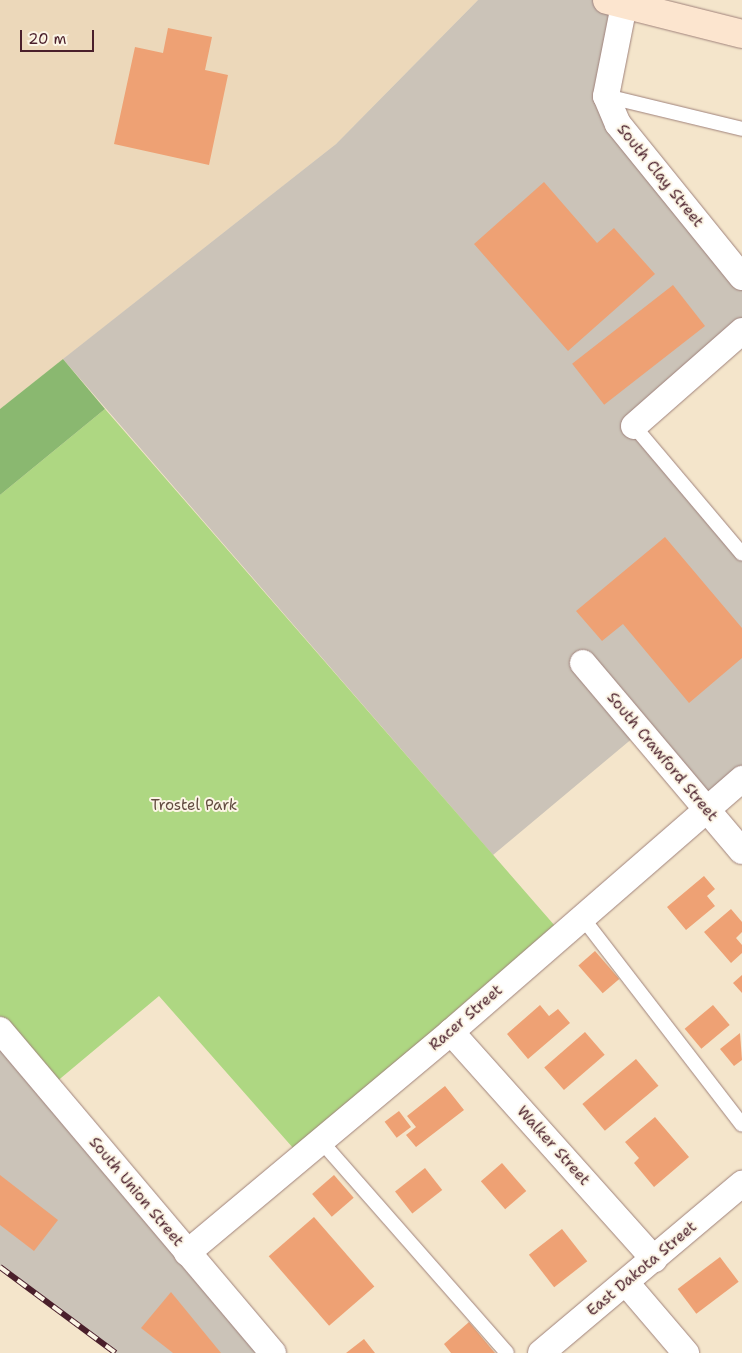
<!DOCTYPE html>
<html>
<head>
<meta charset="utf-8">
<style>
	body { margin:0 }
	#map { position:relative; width:742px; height:1353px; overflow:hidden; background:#f4e5cb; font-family:"Shantell Sans",sans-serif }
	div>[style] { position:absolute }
	.built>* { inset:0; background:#ecd8ba }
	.industrial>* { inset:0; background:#cbc3b8 }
	.green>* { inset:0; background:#aed782 }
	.forest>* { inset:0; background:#8ab870 }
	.building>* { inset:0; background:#eea174; transform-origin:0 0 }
	.roads { filter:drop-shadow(0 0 1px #9f827b) drop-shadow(0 0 1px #9f827b) }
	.service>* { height:14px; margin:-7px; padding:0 7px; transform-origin:7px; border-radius:7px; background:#fff }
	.minor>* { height:26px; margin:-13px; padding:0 13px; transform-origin:13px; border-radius:13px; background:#fff }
	.secondary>* { height:28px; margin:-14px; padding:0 14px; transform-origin:14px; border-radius:14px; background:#fce5cf }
	.rail>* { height:5.5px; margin-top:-2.75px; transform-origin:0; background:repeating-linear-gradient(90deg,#fcf5e5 0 11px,#4a1f2b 0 22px); box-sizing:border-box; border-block:1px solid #4a1f2b }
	span { translate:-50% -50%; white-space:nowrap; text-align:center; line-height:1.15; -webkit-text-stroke:4px #fcf5e5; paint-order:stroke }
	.street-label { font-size:15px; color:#4a1f2b }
	.park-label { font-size:15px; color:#634d41 }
	.scale { position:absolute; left:20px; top:30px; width:74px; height:22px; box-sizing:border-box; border:2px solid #4a1f2b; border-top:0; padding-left:6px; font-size:15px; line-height:18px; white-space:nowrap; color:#4a1f2b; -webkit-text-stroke:4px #fcf5e5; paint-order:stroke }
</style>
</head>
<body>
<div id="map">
	<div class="built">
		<div style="clip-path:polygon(0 0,478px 0,336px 144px,0 409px)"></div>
	</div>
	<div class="industrial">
		<div style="clip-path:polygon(478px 0,607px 0,624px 5px,606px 96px,742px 277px,742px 331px,634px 426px,742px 554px,742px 779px,705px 809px,640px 732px,493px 855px,63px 359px,336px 144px)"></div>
		<div style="clip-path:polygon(0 1030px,273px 1353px,116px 1353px,0 1267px)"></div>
	</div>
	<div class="green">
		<div style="clip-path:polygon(105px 409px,562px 934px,301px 1157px,159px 996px,49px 1088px,0 1030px,0 495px)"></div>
	</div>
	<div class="forest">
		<div style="clip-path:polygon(63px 359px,105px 409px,0 495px,0 409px)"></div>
	</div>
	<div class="building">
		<div style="clip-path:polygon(168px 28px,212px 37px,205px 70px,228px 75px,209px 165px,114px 144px,135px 47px,163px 53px)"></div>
		<div style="clip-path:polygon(544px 182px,597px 243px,614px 228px,655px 274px,568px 351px,474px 244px)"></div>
		<div style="left:673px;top:285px;width:52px;height:128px;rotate:52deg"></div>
		<div style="clip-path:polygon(665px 537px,742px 628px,742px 658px,689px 703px,623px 624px,602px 641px,576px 611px)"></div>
		<div style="clip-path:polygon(704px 876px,715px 889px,707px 896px,715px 906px,686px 930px,667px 907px)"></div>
		<div style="clip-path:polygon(731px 909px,742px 922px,742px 932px,736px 938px,742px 945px,742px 953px,731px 963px,704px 932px)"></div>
		<div style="left:595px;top:951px;width:37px;height:22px;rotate:49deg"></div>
		<div style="clip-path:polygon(742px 975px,742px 993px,733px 983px)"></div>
		<div style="clip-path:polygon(540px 1005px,549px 1016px,558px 1009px,570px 1023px,528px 1059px,507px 1034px)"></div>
		<div style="left:713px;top:1005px;width:26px;height:37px;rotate:50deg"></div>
		<div style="left:585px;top:1032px;width:30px;height:54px;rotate:49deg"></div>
		<div style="clip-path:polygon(740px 1033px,742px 1060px,734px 1066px,720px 1049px)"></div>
		<div style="left:636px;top:1059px;width:35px;height:70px;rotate:50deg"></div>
		<div style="clip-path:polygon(445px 1086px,464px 1110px,416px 1147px,406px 1135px,416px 1127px,407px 1116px)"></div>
		<div style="left:399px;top:1111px;width:20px;height:18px;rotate:53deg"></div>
		<div style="clip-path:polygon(655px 1117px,689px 1157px,654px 1187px,634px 1163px,639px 1158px,625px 1142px)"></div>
		<div style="left:502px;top:1163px;width:37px;height:28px;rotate:49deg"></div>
		<div style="left:425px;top:1168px;width:28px;height:38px;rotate:52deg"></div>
		<div style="clip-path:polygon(0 1175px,58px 1220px,34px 1251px,0 1225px)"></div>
		<div style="left:334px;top:1175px;width:30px;height:29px;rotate:49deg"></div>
		<div style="left:314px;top:1217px;width:92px;height:60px;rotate:49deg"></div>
		<div style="left:562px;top:1229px;width:41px;height:42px;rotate:52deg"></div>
		<div style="left:720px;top:1257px;width:31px;height:53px;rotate:53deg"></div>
		<div style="clip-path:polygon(171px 1292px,221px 1353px,173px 1353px,141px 1328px)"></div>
		<div style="clip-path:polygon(469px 1322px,495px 1353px,451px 1353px,444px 1344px)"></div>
		<div style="clip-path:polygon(364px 1339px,375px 1353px,346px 1353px)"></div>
	</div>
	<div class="roads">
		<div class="service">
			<div style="left:606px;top:96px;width:140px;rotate:13.6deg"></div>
			<div style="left:634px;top:426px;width:167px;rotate:49.8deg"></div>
			<div style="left:582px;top:917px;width:262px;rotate:52.4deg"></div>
			<div style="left:320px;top:1140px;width:283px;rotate:48.7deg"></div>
		</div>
		<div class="minor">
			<div style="left:624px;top:5px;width:93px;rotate:101.2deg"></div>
			<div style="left:606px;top:96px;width:30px;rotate:67deg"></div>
			<div style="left:618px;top:124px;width:197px;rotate:51deg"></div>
			<div style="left:634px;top:426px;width:144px;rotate:-41.3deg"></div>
			<div style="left:583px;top:663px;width:246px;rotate:49.8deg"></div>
			<div style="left:0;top:1030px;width:423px;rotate:49.8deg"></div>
			<div style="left:451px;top:1032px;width:305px;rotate:48.2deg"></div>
			<div style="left:187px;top:1253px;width:344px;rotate:-39.9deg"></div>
			<div style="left:451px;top:1032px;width:386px;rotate:-41deg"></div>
			<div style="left:627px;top:1284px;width:91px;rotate:49.5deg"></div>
			<div style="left:541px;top:1353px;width:263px;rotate:-40.1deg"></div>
		</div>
		<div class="secondary">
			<div style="left:607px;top:0;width:139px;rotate:14.1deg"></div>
		</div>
	</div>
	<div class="rail">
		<div style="left:0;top:1267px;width:144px;rotate:36.6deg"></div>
	</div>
	<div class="street-label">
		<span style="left:660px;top:176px;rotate:51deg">South Clay Street</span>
		<span style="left:662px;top:757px;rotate:50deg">South Crawford Street</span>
		<span style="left:466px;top:1018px;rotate:-41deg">Racer Street</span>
		<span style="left:553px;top:1146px;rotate:48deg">Walker Street</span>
		<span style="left:136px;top:1192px;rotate:50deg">South Union Street</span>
		<span style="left:642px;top:1269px;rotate:-40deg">East Dakota Street</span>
	</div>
	<div class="park-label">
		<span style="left:194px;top:806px">Trostel Park</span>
	</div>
	<div class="scale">20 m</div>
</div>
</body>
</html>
